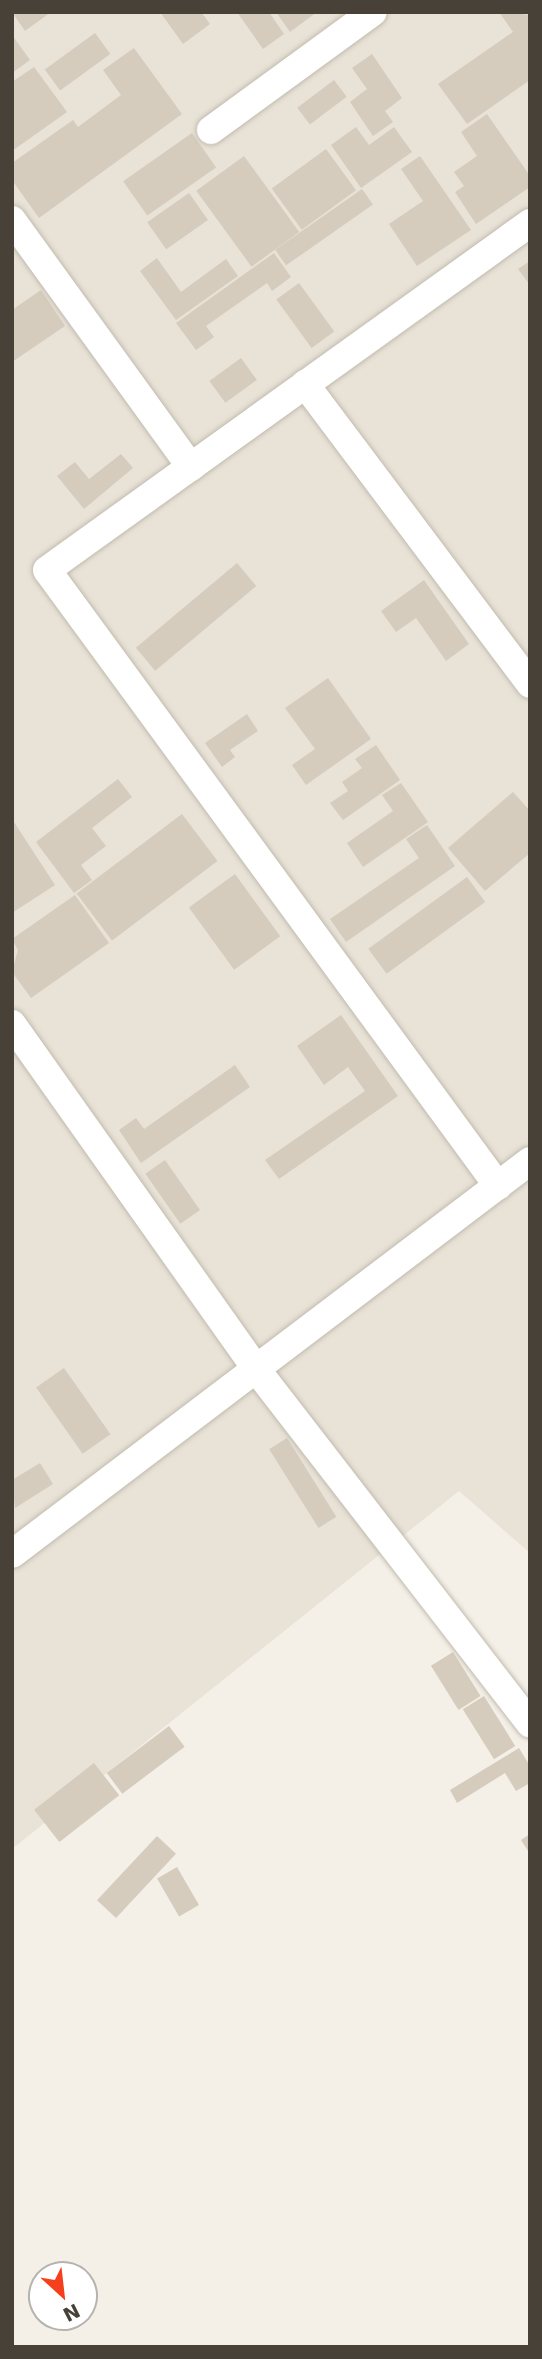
<!DOCTYPE html>
<html>
<head>
<meta charset="utf-8">
<style>
	body { margin:0 }
	#map { position:relative; width:542px; height:2359px; overflow:hidden; background:#f4f0e8; font-family:"DejaVu Sans",sans-serif }
	div>[style] { position:absolute }
	.residential>* { inset:0; background:#e8e2d7 }
	.building>* { inset:0; background:#d5ccbe; transform-origin:0 0 }
	.roads { filter:drop-shadow(0 0 2px #c2bbae) drop-shadow(0 0 2px #c2bbae) }
	.minor>* { height:28px; margin:-14px; padding:0 14px; transform-origin:14px; border-radius:14px; background:#fff }
	span { translate:-50% -50%; white-space:nowrap; text-align:center; line-height:1.15; -webkit-text-stroke:5px #fff; paint-order:stroke }
	.frame { position:absolute; inset:0; border:14px solid #474137; pointer-events:none }
	.north { position:absolute; left:28px; top:2261px; width:70px; height:70px; box-sizing:border-box; background:#fff; border:2px solid #b5b3af; border-radius:50%; rotate:153deg; font-size:19px; font-weight:700; line-height:28px; text-align:center; color:#474137 }
	.north::after { content:''; display:block; margin:auto; width:24px; height:32px; background:#f63f1d; clip-path:polygon(50% 0,100% 100%,50% 72%,0 100%) }
</style>
</head>
<body>
<div id="map">
	<div class="residential">
		<div style="clip-path:polygon(12px 12px,530px 12px,530px 1553px,459px 1491px,12px 1849px)"></div>
	</div>
	<div class="building">
		<div style="clip-path:polygon(12px 12px,51px 12px,25px 31px)"></div>
		<div style="clip-path:polygon(160px 12px,201px 12px,210px 24px,183px 44px)"></div>
		<div style="clip-path:polygon(237px 12px,269px 12px,284px 34px,263px 49px)"></div>
		<div style="clip-path:polygon(276px 12px,317px 12px,290px 32px)"></div>
		<div style="clip-path:polygon(499px 12px,530px 15px,530px 80px,467px 124px,438px 84px,513px 32px)"></div>
		<div style="left:95px;top:33px;width:26px;height:62px;rotate:54deg"></div>
		<div style="clip-path:polygon(12px 35px,30px 60px,12px 73px)"></div>
		<div style="clip-path:polygon(134px 48px,182px 114px,39px 218px,12px 180px,12px 163px,73px 120px,78px 127px,121px 95px,103px 70px)"></div>
		<div style="clip-path:polygon(372px 54px,402px 98px,385px 111px,393px 122px,373px 136px,350px 102px,367px 89px,352px 68px)"></div>
		<div style="clip-path:polygon(34px 67px,67px 112px,12px 151px,12px 82px)"></div>
		<div style="left:334px;top:80px;width:21px;height:46px;rotate:53deg"></div>
		<div style="clip-path:polygon(487px 114px,530px 176px,530px 187px,476px 224px,455px 192px,464px 186px,454px 172px,477px 156px,461px 132px)"></div>
		<div style="clip-path:polygon(356px 127px,369px 145px,394px 127px,412px 152px,361px 188px,331px 145px)"></div>
		<div style="left:192px;top:133px;width:42px;height:84px;rotate:55deg"></div>
		<div style="left:326px;top:149px;width:51px;height:67px;rotate:54deg"></div>
		<div style="left:244px;top:156px;width:94px;height:59px;rotate:54deg"></div>
		<div style="clip-path:polygon(420px 156px,471px 230px,417px 266px,389px 224px,423px 201px,401px 169px)"></div>
		<div style="left:362px;top:189px;width:19px;height:106px;rotate:55deg"></div>
		<div style="left:189px;top:193px;width:33px;height:51px;rotate:55deg"></div>
		<div style="clip-path:polygon(274px 253px,291px 277px,272px 291px,267px 283px,206px 326px,214px 337px,196px 350px,176px 323px)"></div>
		<div style="clip-path:polygon(157px 258px,181px 292px,226px 259px,238px 276px,176px 320px,140px 271px)"></div>
		<div style="clip-path:polygon(530px 261px,530px 285px,518px 269px)"></div>
		<div style="left:299px;top:283px;width:60px;height:28px;rotate:54deg"></div>
		<div style="clip-path:polygon(41px 290px,65px 326px,12px 362px,12px 310px)"></div>
		<div style="left:241px;top:358px;width:27px;height:39px;rotate:54deg"></div>
		<div style="clip-path:polygon(121px 454px,133px 468px,84px 509px,57px 476px,75px 462px,89px 479px)"></div>
		<div style="left:237px;top:563px;width:30px;height:132px;rotate:50deg"></div>
		<div style="clip-path:polygon(424px 580px,469px 644px,446px 661px,416px 618px,396px 632px,381px 611px)"></div>
		<div style="clip-path:polygon(328px 678px,371px 739px,306px 785px,292px 765px,315px 749px,285px 708px)"></div>
		<div style="clip-path:polygon(247px 714px,258px 731px,230px 750px,235px 757px,222px 767px,205px 743px)"></div>
		<div style="clip-path:polygon(376px 745px,400px 780px,343px 820px,330px 803px,348px 791px,342px 782px,362px 768px,355px 759px)"></div>
		<div style="clip-path:polygon(118px 779px,132px 797px,92px 828px,106px 846px,81px 865px,92px 880px,74px 893px,36px 842px)"></div>
		<div style="clip-path:polygon(401px 783px,428px 822px,363px 867px,347px 843px,393px 811px,382px 795px)"></div>
		<div style="clip-path:polygon(513px 792px,530px 811px,530px 853px,485px 891px,448px 848px)"></div>
		<div style="left:182px;top:814px;width:59px;height:132px;rotate:53deg"></div>
		<div style="clip-path:polygon(12px 819px,55px 885px,12px 913px)"></div>
		<div style="clip-path:polygon(427px 825px,455px 866px,346px 942px,330px 919px,419px 858px,406px 839px)"></div>
		<div style="left:235px;top:874px;width:77px;height:57px;rotate:54deg"></div>
		<div style="left:467px;top:877px;width:31px;height:122px;rotate:54deg"></div>
		<div style="clip-path:polygon(75px 895px,109px 943px,31px 998px,12px 972px,18px 950px,12px 939px)"></div>
		<div style="clip-path:polygon(341px 1015px,398px 1096px,279px 1179px,265px 1160px,365px 1091px,348px 1067px,324px 1085px,297px 1046px)"></div>
		<div style="clip-path:polygon(235px 1065px,250px 1087px,141px 1163px,119px 1130px,136px 1118px,144px 1129px)"></div>
		<div style="left:165px;top:1160px;width:61px;height:24px;rotate:55deg"></div>
		<div style="left:64px;top:1368px;width:81px;height:34px;rotate:55deg"></div>
		<div style="left:287px;top:1438px;width:93px;height:21px;rotate:58deg"></div>
		<div style="clip-path:polygon(40px 1463px,53px 1484px,15px 1508px,12px 1480px)"></div>
		<div style="left:453px;top:1652px;width:52px;height:26px;rotate:58deg"></div>
		<div style="left:484px;top:1696px;width:59px;height:25px;rotate:58deg"></div>
		<div style="left:169px;top:1726px;width:26px;height:78px;rotate:53deg"></div>
		<div style="clip-path:polygon(519px 1748px,530px 1766px,530px 1783px,516px 1791px,505px 1773px,457px 1803px,450px 1790px)"></div>
		<div style="left:94px;top:1763px;width:41px;height:76px;rotate:52deg"></div>
		<div style="clip-path:polygon(530px 1834px,530px 1854px,521px 1840px)"></div>
		<div style="left:157px;top:1836px;width:26px;height:88px;rotate:43deg"></div>
		<div style="left:177px;top:1867px;width:44px;height:23px;rotate:60deg"></div>
	</div>
	<div class="roads">
		<div class="minor">
			<div style="left:211px;top:130px;width:200px;rotate:-36.1deg"></div>
			<div style="left:12px;top:220px;width:305px;rotate:54.1deg"></div>
			<div style="left:305px;top:384px;width:375px;rotate:53.1deg"></div>
			<div style="left:12px;top:1024px;width:423px;rotate:54.7deg"></div>
			<div style="left:256px;top:1369px;width:448px;rotate:52.3deg"></div>
			<div style="left:498px;top:1186px;width:763px;rotate:-126.21deg"></div>
			<div style="left:47px;top:570px;width:595px;rotate:-35.69deg"></div>
			<div style="left:12px;top:1554px;width:650px;rotate:-37.19deg"></div>
		</div>
	</div>
	<div class="frame"></div>
	<div class="north">N</div>
</div>
</body>
</html>
